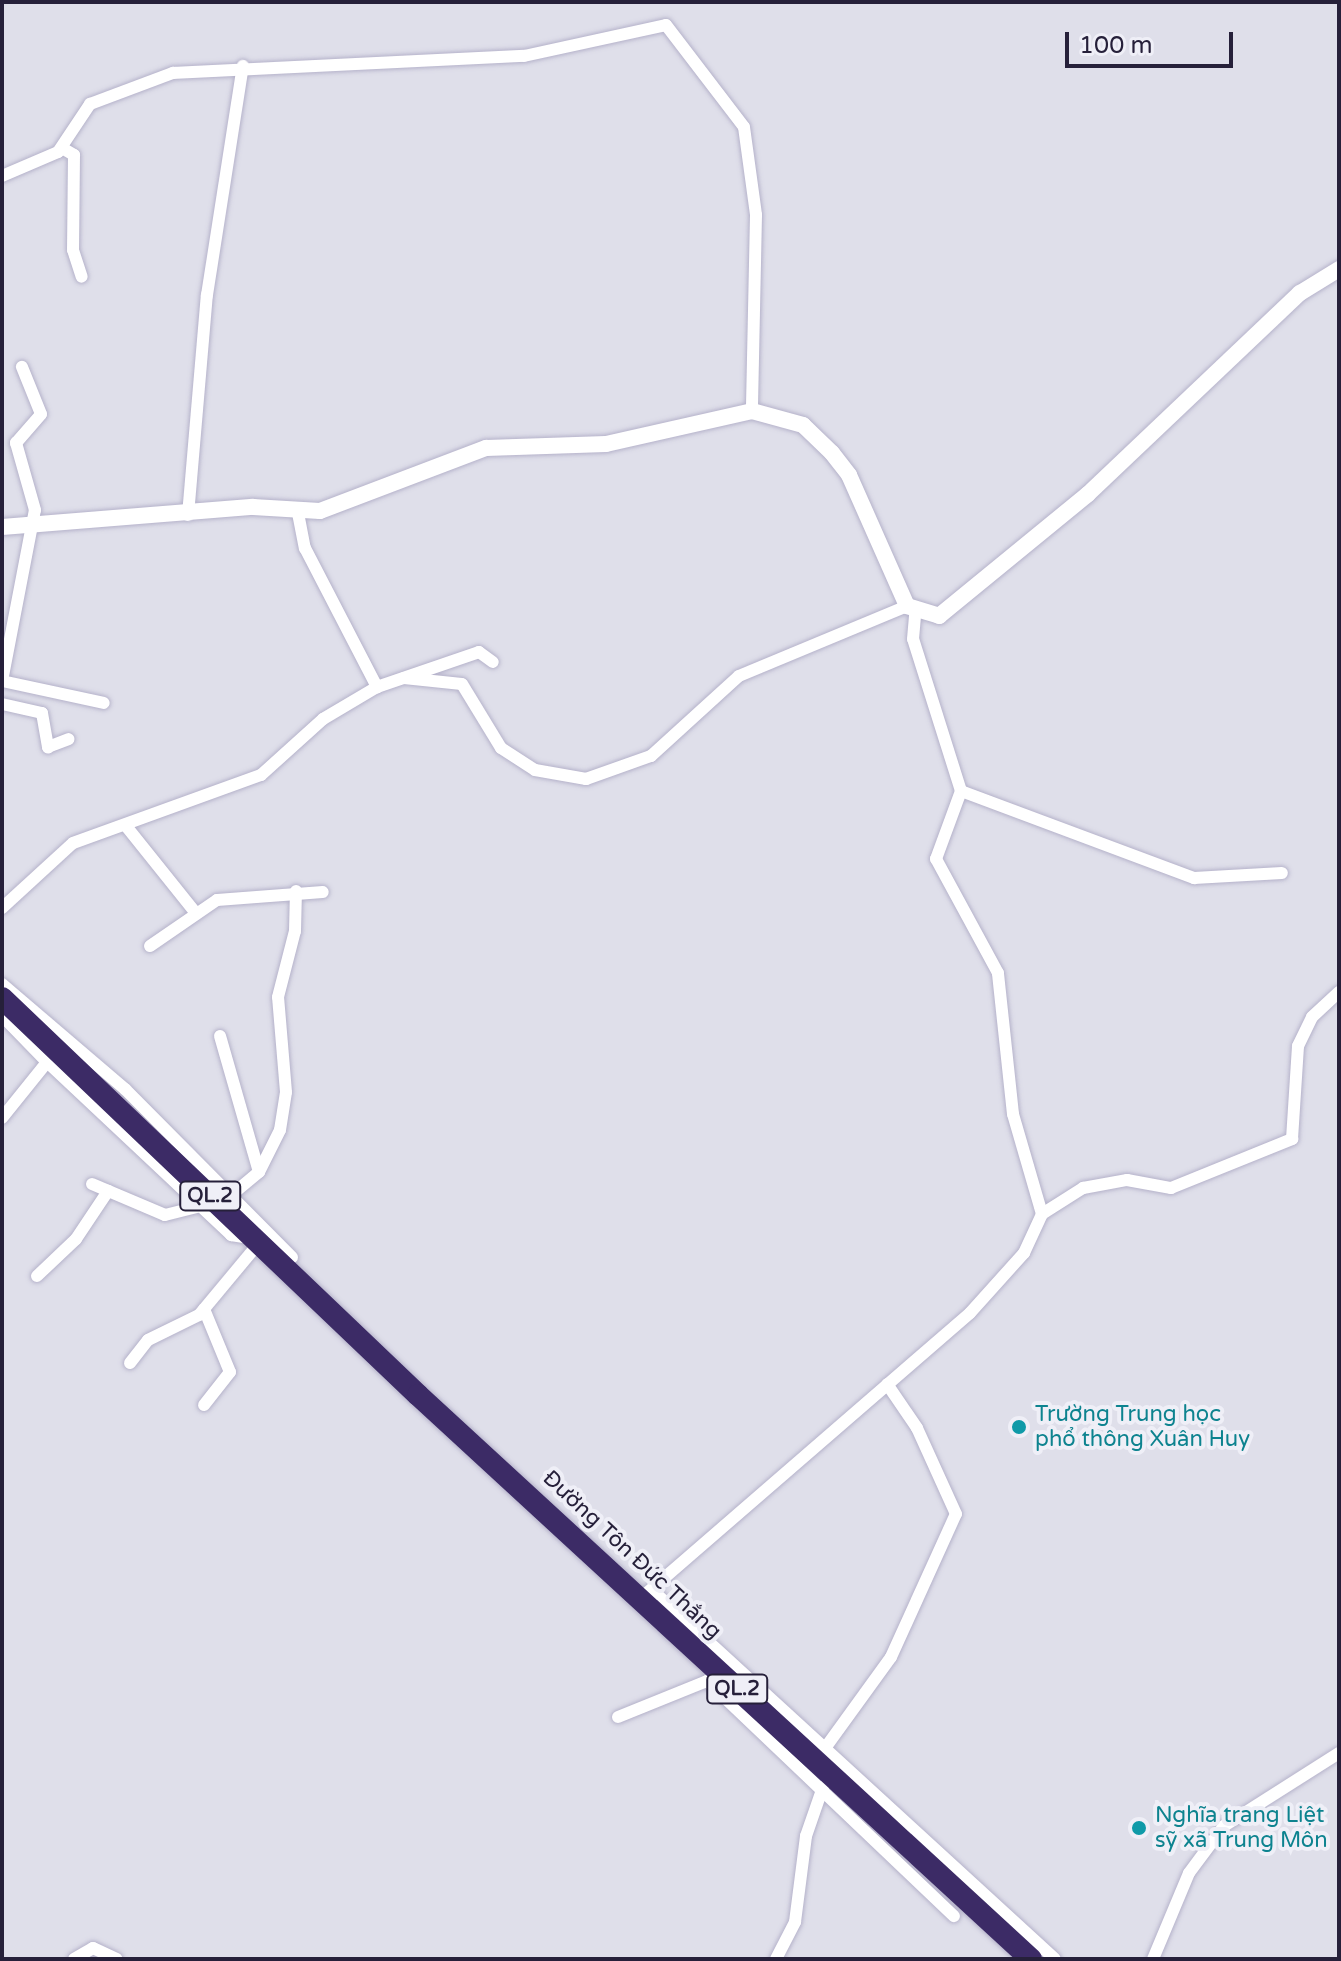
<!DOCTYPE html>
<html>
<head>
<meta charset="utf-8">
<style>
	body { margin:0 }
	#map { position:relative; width:1341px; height:1961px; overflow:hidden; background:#dfdfea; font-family:"Varela Round",sans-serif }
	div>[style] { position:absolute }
	.roads { filter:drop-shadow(0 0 2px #b5b2ca) drop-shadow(0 0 2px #b5b2ca) }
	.street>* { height:12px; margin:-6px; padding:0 6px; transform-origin:6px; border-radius:6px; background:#fff }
	.secondary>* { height:16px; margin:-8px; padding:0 8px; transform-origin:8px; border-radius:8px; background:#fff }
	.highway>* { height:22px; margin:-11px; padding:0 11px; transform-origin:11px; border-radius:11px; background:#3c2b66 }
	.dots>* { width:22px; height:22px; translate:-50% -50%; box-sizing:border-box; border:4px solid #efeff7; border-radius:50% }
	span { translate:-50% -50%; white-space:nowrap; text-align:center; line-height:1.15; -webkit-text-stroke:8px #efeff7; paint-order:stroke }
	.shield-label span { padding:2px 6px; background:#efeff7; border:2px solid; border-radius:6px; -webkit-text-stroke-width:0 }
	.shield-label { font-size:20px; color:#26203a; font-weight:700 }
	.culture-label { font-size:22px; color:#0d838f }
	.left { translate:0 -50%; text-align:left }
	.street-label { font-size:22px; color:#26203a }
	.frame { position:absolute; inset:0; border:4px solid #26203a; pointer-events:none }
	.scale { position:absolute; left:1065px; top:32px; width:168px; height:36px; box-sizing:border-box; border:4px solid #26203a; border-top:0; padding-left:10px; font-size:24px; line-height:28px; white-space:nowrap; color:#26203a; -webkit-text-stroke:6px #efeff7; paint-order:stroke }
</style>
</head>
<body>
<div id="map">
	<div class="roads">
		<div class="street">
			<div style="left:62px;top:148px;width:14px;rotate:30deg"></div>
			<div style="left:74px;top:155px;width:95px;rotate:90.6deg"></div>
			<div style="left:73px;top:250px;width:28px;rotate:72deg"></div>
			<div style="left:2px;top:176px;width:61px;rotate:-23.2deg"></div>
			<div style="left:58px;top:152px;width:58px;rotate:-56.3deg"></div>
			<div style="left:90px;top:104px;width:89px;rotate:-20.5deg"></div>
			<div style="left:173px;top:73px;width:351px;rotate:-2.8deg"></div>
			<div style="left:524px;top:56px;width:145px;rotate:-12.3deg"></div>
			<div style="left:666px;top:25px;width:128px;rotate:52.6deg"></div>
			<div style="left:744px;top:127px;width:89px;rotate:82.2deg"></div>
			<div style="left:756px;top:215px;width:196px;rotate:91.2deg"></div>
			<div style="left:298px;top:513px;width:36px;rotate:79deg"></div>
			<div style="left:305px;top:548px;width:157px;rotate:62.6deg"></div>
			<div style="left:188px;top:515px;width:221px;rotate:-85.1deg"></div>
			<div style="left:207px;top:295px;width:232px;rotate:-81.1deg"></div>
			<div style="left:404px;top:678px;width:58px;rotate:5.9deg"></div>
			<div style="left:462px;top:684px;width:75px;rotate:58.6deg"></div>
			<div style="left:501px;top:748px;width:40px;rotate:32.9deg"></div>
			<div style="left:535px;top:770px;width:52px;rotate:10deg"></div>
			<div style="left:586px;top:779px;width:69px;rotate:-19.5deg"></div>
			<div style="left:651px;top:756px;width:119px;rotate:-42.3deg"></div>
			<div style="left:739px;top:676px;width:182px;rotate:-22.6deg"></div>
			<div style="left:2px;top:681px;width:174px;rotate:-79.1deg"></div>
			<div style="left:35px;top:510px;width:70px;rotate:-105.8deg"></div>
			<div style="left:16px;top:443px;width:38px;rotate:-49deg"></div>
			<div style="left:41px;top:414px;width:51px;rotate:-112deg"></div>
			<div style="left:2px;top:681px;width:104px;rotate:12.2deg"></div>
			<div style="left:2px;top:704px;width:41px;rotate:12.7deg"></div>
			<div style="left:42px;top:713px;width:35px;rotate:80deg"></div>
			<div style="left:48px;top:747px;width:22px;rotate:-21deg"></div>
			<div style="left:961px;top:791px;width:249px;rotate:20.5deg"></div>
			<div style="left:1194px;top:878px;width:88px;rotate:-3.3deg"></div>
			<div style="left:126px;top:826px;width:109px;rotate:51.3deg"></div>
			<div style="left:2px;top:908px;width:96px;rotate:-42.5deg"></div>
			<div style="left:73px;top:843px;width:200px;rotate:-19.9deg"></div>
			<div style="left:261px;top:775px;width:84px;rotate:-42.1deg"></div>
			<div style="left:323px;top:719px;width:63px;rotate:-30.7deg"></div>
			<div style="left:377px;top:687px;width:108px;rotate:-18.9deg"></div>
			<div style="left:479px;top:652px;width:17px;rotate:36deg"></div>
			<div style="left:150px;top:946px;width:81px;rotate:-34.5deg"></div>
			<div style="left:217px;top:900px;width:106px;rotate:-4.3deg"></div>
			<div style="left:2px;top:984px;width:162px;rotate:40.5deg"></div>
			<div style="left:125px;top:1089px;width:237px;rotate:45.2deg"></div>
			<div style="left:220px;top:1036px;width:141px;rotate:74deg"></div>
			<div style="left:47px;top:1062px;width:253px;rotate:43.2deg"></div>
			<div style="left:231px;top:1235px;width:24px;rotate:9deg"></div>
			<div style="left:2px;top:1118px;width:72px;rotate:-51.2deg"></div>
			<div style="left:47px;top:1062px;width:62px;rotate:-134.3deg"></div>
			<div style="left:4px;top:1018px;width:17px;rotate:-59deg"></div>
			<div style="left:92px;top:1184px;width:79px;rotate:23deg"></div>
			<div style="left:165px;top:1215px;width:37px;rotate:-14deg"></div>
			<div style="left:223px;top:1202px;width:47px;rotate:-39.8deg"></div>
			<div style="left:259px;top:1172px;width:47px;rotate:-63.4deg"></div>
			<div style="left:280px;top:1130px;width:38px;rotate:-81deg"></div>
			<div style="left:286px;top:1092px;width:95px;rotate:-94.8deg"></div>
			<div style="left:278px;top:997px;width:68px;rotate:-75.6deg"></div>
			<div style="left:295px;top:931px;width:40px;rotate:-88.6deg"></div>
			<div style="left:1042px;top:1214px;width:49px;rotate:-32.4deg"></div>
			<div style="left:1083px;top:1188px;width:45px;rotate:-10.3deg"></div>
			<div style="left:1127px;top:1180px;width:45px;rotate:10.3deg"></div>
			<div style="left:1171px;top:1188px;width:131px;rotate:-22deg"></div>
			<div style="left:1292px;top:1139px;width:93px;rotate:-86.3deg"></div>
			<div style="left:1298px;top:1046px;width:32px;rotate:-64deg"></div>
			<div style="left:1312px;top:1017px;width:37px;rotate:-43deg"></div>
			<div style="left:37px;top:1276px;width:54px;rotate:-43.5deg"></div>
			<div style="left:76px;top:1239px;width:58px;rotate:-56.3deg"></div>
			<div style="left:204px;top:1309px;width:68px;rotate:67.6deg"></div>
			<div style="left:230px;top:1372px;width:42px;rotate:128.2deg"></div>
			<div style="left:130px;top:1363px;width:29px;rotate:-52deg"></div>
			<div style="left:148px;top:1340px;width:57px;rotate:-26.1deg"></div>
			<div style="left:199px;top:1315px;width:94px;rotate:-50.2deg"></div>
			<div style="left:652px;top:1590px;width:546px;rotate:42.48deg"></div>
			<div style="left:641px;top:1598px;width:435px;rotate:-40.9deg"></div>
			<div style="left:970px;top:1313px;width:81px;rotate:-48deg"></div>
			<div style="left:1024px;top:1253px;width:43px;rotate:-65.2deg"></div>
			<div style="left:1042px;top:1214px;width:104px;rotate:-106.2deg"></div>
			<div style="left:1013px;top:1114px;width:142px;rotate:-96.1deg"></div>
			<div style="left:998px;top:973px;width:130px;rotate:-118.5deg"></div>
			<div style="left:936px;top:859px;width:72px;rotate:-69.8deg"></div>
			<div style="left:961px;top:791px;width:159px;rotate:-107.5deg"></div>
			<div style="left:913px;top:639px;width:25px;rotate:-85deg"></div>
			<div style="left:618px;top:1717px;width:96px;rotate:-22deg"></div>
			<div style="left:707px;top:1681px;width:341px;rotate:43.6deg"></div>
			<div style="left:823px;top:1751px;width:116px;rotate:-54.1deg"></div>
			<div style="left:891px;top:1657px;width:157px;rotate:-65.6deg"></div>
			<div style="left:956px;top:1514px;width:94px;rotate:-114.4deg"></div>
			<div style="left:917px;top:1428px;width:53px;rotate:-124.3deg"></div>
			<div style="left:74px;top:1959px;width:22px;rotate:-30deg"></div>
			<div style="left:93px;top:1948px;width:26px;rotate:25deg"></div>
			<div style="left:776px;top:1959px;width:42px;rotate:-62.8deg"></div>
			<div style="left:795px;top:1922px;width:87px;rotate:-82.7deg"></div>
			<div style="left:806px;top:1836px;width:52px;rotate:-70.9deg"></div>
			<div style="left:1153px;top:1959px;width:93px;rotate:-67.3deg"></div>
			<div style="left:1189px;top:1873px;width:59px;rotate:-53.3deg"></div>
			<div style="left:1224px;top:1826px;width:136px;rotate:-32.4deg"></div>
		</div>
		<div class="secondary">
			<div style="left:2px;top:527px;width:252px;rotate:-4.6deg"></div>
			<div style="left:253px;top:507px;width:67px;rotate:3.4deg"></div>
			<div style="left:320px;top:511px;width:178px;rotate:-20.8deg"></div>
			<div style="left:486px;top:448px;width:120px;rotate:-1.9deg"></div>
			<div style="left:606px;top:444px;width:150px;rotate:-12.7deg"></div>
			<div style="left:752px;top:411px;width:53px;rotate:15.4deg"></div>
			<div style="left:803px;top:425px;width:40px;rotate:44deg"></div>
			<div style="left:832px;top:453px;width:28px;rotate:52deg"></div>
			<div style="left:849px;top:475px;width:143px;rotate:66.1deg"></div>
			<div style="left:907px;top:606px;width:34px;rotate:17deg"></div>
			<div style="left:939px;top:616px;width:193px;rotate:-39.3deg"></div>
			<div style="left:1088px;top:494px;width:292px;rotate:-43.5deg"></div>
			<div style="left:1300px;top:293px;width:46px;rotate:-31.6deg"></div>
		</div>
		<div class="highway">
			<div style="left:2px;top:998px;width:575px;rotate:43.66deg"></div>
			<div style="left:418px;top:1395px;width:833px;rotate:42.62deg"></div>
		</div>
	</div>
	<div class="dots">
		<div style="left:1019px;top:1427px;background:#0f9aa8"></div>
		<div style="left:1139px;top:1828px;background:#0f9aa8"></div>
	</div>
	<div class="shield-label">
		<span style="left:210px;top:1196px">QL.2</span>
		<span style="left:737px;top:1689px">QL.2</span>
	</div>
	<div class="culture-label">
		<span class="left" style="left:1035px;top:1427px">Trường Trung học<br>phổ thông Xuân Huy</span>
		<span class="left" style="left:1155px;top:1828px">Nghĩa trang Liệt<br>sỹ xã Trung Môn</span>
	</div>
	<div class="street-label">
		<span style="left:632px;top:1555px;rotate:43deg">Đường Tôn Đức Thắng</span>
	</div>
	<div class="frame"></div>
	<div class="scale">100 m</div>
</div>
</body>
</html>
